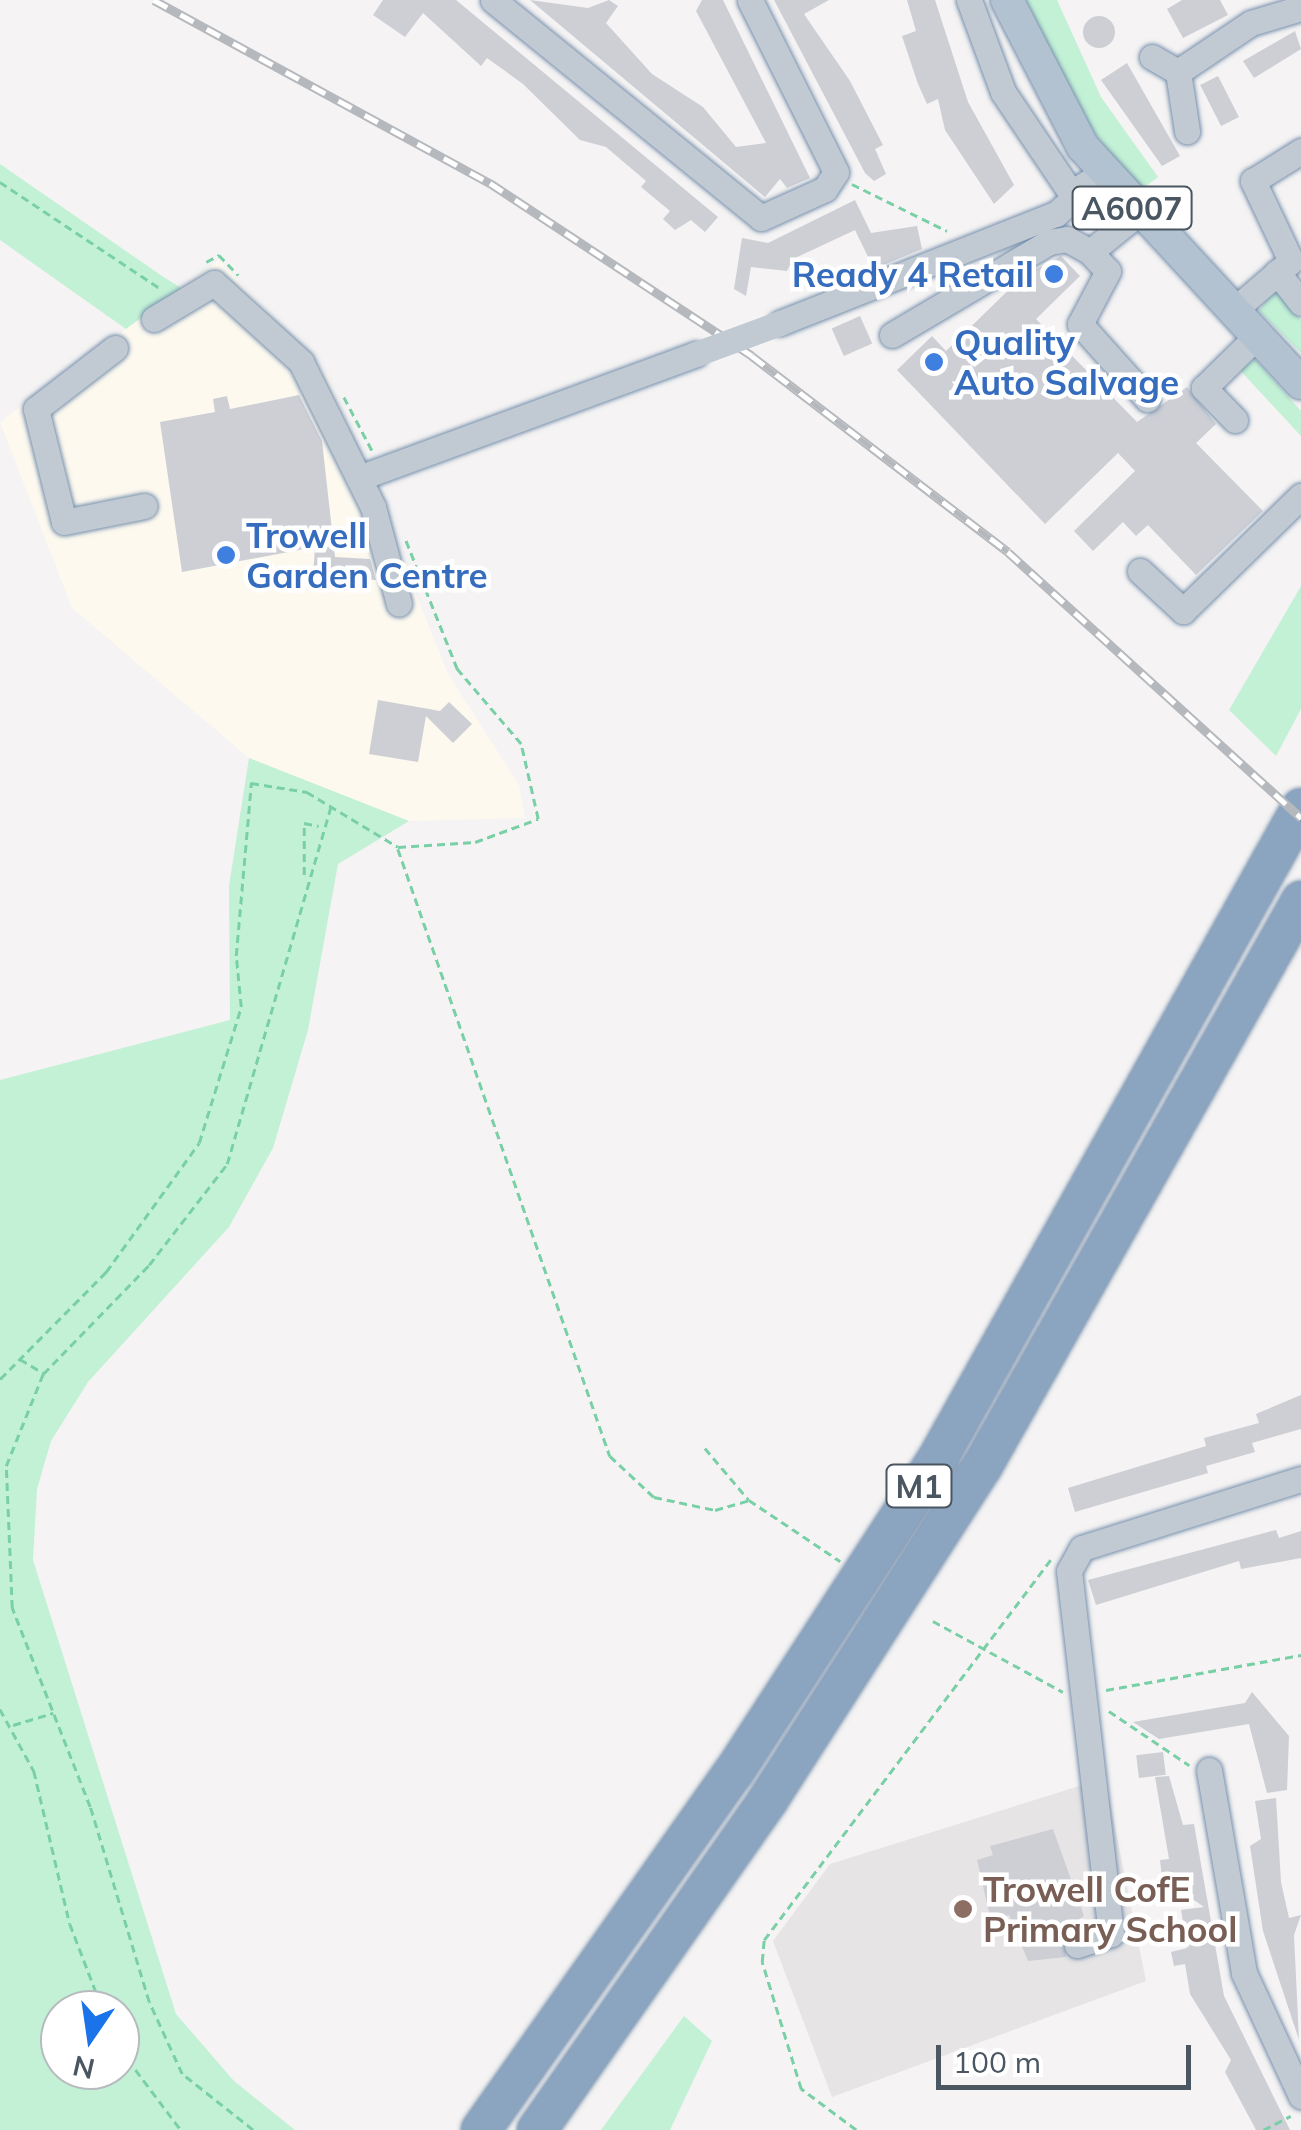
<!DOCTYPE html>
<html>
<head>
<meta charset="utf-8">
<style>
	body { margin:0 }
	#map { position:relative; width:1301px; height:2130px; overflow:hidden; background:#f5f3f3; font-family:Mulish,sans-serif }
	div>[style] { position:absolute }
	.commercial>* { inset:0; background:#fdf9ef }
	.education>* { inset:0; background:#e6e4e5 }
	.green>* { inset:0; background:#c3f1d5 }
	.building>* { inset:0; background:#cdcfd5; transform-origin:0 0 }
	.round { border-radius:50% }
	.path>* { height:2.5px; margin-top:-1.25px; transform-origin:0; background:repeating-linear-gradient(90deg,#7ad0a6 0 8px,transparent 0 13px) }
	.roads { filter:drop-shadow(0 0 2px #7690ad) drop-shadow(0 0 2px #7690ad) }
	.minor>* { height:25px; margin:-12.5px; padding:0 12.5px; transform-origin:12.5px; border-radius:12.5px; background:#c1cad2 }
	.major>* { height:32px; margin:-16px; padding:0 16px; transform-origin:16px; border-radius:16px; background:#b3c2d1 }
	.highway>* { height:38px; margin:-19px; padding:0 19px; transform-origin:19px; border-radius:19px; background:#8ba5c1 }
	.rail>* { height:9px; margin-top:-4.5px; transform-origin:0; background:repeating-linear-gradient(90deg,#fff 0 15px,#b5b8bd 0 30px); box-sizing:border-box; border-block:2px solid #b5b8bd }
	.minor-bridge>* { height:25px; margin:-12.5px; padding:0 12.5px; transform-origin:12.5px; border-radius:12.5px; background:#c1cad2 }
	.dots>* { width:28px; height:28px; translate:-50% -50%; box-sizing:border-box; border:5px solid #fff; border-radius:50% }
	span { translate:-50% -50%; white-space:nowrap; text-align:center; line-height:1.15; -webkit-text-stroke:9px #fff; paint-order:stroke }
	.shield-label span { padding:2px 8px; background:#fff; border:2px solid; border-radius:8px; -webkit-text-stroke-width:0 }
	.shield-label { font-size:32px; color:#4a5661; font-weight:700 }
	.shop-label { font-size:35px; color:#366cbe; font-weight:700 }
	.right { translate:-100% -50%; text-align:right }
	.left { translate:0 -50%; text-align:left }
	.education-label { font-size:35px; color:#785e54; font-weight:700 }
	.north { position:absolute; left:40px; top:1990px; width:100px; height:100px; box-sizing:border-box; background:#fff; border:2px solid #b7bbc0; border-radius:50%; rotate:193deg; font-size:28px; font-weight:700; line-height:40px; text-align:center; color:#4a5661 }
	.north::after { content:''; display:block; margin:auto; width:35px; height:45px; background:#1a73e8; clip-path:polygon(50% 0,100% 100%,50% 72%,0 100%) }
	.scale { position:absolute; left:936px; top:2045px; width:255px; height:45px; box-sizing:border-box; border:5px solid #4a5661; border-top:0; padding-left:12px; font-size:30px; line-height:35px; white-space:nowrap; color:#4a5661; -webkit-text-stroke:8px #fff; paint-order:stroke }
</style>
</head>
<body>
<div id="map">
	<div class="commercial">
		<div style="clip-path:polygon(219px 260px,328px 376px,448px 674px,519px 785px,525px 818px,409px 821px,249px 758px,72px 608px,0 422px)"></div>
	</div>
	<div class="education">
		<div style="clip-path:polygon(1105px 1778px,1146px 1981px,832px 2097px,773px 1941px,830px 1864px)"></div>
	</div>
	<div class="green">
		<div style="clip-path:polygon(1026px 0,1057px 0,1101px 97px,1158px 177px,1138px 192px,1083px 117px)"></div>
		<div style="clip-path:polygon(0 164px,162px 276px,181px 288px,126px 329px,0 240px)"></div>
		<div style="clip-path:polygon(1274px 289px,1301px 320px,1301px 353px,1259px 311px)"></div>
		<div style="clip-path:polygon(1255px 359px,1301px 411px,1301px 436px,1237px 367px)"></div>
		<div style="clip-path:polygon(1301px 586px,1301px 709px,1276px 756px,1229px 710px)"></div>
		<div style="clip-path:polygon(evenodd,249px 758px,409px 821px,338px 864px,308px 1030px,273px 1148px,229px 1227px,88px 1382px,51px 1441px,37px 1489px,33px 1560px,176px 2014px,234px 2081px,295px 2130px,0 2130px,0 1080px,230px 1020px,229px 886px,249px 758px,120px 2010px,120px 2070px,60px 2070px,60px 2010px,120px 2010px)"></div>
		<div style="clip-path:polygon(684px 2016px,712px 2041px,670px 2130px,601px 2130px)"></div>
	</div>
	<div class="building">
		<div style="clip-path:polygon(383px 0,456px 0,718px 217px,705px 232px,691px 220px,675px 230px,663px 219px,670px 211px,641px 187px,646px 181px,606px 147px,580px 140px,523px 84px,487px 58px,481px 66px,423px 13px,405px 37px,373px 15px)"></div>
		<div style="clip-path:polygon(530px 0,588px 8px,609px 0,618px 6px,606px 23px,652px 74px,703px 107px,736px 147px,766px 143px,696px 11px,702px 0,723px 0,810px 178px,787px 188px,780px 179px,765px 197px)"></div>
		<div style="clip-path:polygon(774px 0,829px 0,804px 14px,850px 81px,883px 145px,875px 149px,886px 174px,874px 181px,865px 173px)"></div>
		<div style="clip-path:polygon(907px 0,935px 0,968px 102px,1014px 185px,994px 204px,945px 130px,938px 99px,927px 104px,918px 84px,902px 36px,916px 31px)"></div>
		<div style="clip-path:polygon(1182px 0,1220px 0,1228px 15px,1183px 38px,1167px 9px)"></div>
		<div class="round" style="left:1083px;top:16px;width:32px;height:32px"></div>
		<div style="clip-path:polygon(1295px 31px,1301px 49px,1254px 78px,1243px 61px)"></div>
		<div style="clip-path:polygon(1127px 63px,1180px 156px,1162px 166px,1101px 80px)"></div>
		<div style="left:1218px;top:76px;width:46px;height:20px;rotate:63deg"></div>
		<div style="clip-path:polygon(855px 200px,871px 233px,917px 226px,922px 249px,874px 269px,855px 230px,793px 259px,787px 271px,751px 267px,746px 296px,734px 289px,742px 238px,768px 243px)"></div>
		<div style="clip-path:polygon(1061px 256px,1080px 276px,1036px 319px,1137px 422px,1187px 387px,1216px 424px,1196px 443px,1263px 511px,1196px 575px,1148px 525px,1136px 536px,1123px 522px,1093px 551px,1074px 531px,1135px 471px,1118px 453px,1045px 524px,897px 370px,932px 336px,946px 351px,1023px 276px)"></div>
		<div style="left:860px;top:316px;width:30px;height:31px;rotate:66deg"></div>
		<div style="clip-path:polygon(299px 395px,322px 441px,335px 557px,370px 559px,376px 580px,313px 576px,315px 547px,182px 572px,160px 422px,215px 412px,213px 399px,227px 396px,230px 409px)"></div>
		<div style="clip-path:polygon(378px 700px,440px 711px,449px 702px,472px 724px,453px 743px,426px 716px,418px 762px,369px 754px)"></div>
		<div style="clip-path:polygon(1301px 1395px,1301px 1429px,1252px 1443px,1255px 1452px,1206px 1466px,1208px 1473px,1075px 1512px,1068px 1488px,1206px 1446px,1204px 1438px,1259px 1423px,1256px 1414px)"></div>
		<div style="clip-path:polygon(1276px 1530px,1279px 1538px,1301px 1531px,1301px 1558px,1241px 1569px,1239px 1561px,1096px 1605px,1088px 1580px)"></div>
		<div style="clip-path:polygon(1252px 1692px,1289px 1736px,1287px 1790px,1267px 1793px,1249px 1724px,1159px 1739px,1133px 1722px,1245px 1703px)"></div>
		<div style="left:1163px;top:1752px;width:23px;height:27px;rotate:83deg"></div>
		<div style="clip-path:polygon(1169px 1776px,1183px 1825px,1194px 1824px,1224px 1996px,1290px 2130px,1256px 2130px,1225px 2072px,1231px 2060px,1190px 1994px,1185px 1964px,1174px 1966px,1171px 1952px,1187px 1948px,1181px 1910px,1204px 1907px,1162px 1878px,1160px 1860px,1169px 1859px,1155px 1777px)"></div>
		<div style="clip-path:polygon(1276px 1798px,1281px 1882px,1289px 1918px,1301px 1915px,1294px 1935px,1299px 2040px,1263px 1931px,1250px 1846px,1261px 1839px,1255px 1801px)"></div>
		<div style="clip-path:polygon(1053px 1829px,1084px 1916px,1063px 1931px,1066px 1957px,1028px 1961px,1009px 1915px,991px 1921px,977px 1860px,993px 1855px,990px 1846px)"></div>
	</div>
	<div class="path">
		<div style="left:0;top:182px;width:193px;rotate:33.6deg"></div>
		<div style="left:852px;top:184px;width:106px;rotate:26.3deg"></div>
		<div style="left:206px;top:262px;width:15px;rotate:-28deg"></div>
		<div style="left:219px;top:255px;width:28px;rotate:46deg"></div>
		<div style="left:344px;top:397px;width:62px;rotate:62.2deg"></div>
		<div style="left:398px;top:849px;width:643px;rotate:70.75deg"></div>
		<div style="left:610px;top:1456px;width:60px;rotate:43deg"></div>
		<div style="left:654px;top:1497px;width:62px;rotate:12deg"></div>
		<div style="left:715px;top:1510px;width:35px;rotate:-16deg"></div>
		<div style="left:304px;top:875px;width:52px;rotate:-90deg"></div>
		<div style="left:304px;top:823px;width:15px;rotate:11deg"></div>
		<div style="left:20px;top:1359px;width:27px;rotate:31deg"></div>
		<div style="left:0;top:1379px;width:151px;rotate:-45.3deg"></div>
		<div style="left:106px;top:1272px;width:159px;rotate:-54.2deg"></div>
		<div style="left:199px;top:1143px;width:142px;rotate:-72.8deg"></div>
		<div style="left:241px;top:1007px;width:51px;rotate:-95.6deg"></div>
		<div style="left:236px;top:956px;width:174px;rotate:-85deg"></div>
		<div style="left:251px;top:783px;width:57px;rotate:9.1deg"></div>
		<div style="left:307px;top:792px;width:106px;rotate:31.1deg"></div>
		<div style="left:398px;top:847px;width:77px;rotate:-3.7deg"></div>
		<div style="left:475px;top:842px;width:67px;rotate:-20.1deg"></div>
		<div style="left:538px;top:819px;width:77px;rotate:-102.8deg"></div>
		<div style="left:521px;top:744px;width:99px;rotate:-130.5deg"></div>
		<div style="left:457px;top:669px;width:140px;rotate:-111.8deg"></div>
		<div style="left:705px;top:1448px;width:68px;rotate:49.8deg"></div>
		<div style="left:749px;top:1500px;width:110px;rotate:33.8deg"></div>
		<div style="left:933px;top:1621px;width:148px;rotate:28.6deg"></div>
		<div style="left:1106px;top:1690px;width:198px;rotate:-10.2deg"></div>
		<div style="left:0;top:1709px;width:71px;rotate:61.3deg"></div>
		<div style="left:34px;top:1771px;width:157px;rotate:76.8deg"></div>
		<div style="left:70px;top:1924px;width:92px;rotate:69deg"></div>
		<div style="left:1109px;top:1711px;width:97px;rotate:34deg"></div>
		<div style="left:13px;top:1725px;width:42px;rotate:-16.7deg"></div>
		<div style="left:120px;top:2049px;width:101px;rotate:53deg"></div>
		<div style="left:253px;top:2130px;width:90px;rotate:-141.7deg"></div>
		<div style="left:182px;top:2074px;width:79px;rotate:-114.6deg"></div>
		<div style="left:149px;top:2002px;width:204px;rotate:-106.8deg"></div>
		<div style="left:90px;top:1807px;width:214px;rotate:-111.4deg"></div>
		<div style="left:12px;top:1608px;width:142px;rotate:-92.4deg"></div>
		<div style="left:6px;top:1466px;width:99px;rotate:-68.1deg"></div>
		<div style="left:43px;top:1374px;width:152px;rotate:-45.8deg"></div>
		<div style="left:149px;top:1265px;width:128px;rotate:-52.3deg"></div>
		<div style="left:227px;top:1164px;width:374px;rotate:-73.8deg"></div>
		<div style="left:856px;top:2130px;width:69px;rotate:-143.3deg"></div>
		<div style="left:801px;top:2089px;width:133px;rotate:-107.1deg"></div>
		<div style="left:762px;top:1962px;width:22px;rotate:-85deg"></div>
		<div style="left:764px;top:1940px;width:478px;rotate:-53deg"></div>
		<div style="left:1263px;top:2130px;width:31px;rotate:-27deg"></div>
	</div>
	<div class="roads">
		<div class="minor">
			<div style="left:493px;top:0;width:345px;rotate:39.1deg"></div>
			<div style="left:761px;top:218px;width:70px;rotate:-24.4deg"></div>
			<div style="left:825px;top:189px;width:20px;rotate:-57deg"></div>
			<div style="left:836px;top:172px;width:192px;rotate:-116.6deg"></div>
			<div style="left:969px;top:0;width:98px;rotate:69.7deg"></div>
			<div style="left:1003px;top:92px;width:122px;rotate:56deg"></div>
			<div style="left:1071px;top:193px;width:38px;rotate:-32deg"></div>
			<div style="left:1152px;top:57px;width:30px;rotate:30deg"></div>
			<div style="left:1178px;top:72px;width:60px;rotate:81.3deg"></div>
			<div style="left:1178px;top:72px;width:88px;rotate:-33.9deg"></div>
			<div style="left:1251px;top:23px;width:52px;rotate:-16.7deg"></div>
			<div style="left:1137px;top:214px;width:60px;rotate:141deg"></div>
			<div style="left:1090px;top:252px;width:26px;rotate:47deg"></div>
			<div style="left:1108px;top:271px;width:60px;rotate:117.8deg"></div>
			<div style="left:1080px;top:324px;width:101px;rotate:48.2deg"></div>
			<div style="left:1277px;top:272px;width:39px;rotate:52deg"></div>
			<div style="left:1233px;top:311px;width:77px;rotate:-40.8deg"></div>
			<div style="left:1291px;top:261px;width:89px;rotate:-115.4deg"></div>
			<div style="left:1253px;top:181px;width:57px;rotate:-32deg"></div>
			<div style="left:154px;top:319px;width:70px;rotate:-31deg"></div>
			<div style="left:214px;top:283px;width:118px;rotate:42.2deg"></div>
			<div style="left:301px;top:362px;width:162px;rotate:63.6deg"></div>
			<div style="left:373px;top:507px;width:100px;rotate:75deg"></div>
			<div style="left:780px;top:323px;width:297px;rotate:-21.6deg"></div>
			<div style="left:1056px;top:214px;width:27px;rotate:-42deg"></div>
			<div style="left:892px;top:335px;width:182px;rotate:-30.6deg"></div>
			<div style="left:1049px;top:242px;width:18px;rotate:-9deg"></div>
			<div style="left:1067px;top:239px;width:26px;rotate:29deg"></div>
			<div style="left:115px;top:348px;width:100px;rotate:142.3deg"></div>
			<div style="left:36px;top:409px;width:116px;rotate:76.1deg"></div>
			<div style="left:64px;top:522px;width:82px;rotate:-11.3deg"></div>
			<div style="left:1235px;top:420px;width:45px;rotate:-134.1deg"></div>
			<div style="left:1204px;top:388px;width:74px;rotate:-44.5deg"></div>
			<div style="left:359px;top:478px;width:359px;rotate:-20.2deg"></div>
			<div style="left:1140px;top:571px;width:59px;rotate:42.9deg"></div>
			<div style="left:1183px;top:611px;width:165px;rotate:-44.3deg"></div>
			<div style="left:1209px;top:1770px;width:206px;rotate:80.2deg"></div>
			<div style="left:1244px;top:1973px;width:136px;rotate:65.1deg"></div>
			<div style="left:1077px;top:1945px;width:36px;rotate:-18deg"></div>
			<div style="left:1111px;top:1934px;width:365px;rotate:-96.6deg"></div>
			<div style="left:1069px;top:1571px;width:26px;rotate:-61deg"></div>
			<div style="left:1082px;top:1548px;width:230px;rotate:-17.5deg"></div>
		</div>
		<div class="major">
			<div style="left:1007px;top:0;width:165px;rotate:62.7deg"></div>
			<div style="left:1083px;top:147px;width:321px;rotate:47.3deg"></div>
		</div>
		<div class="highway">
			<div style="left:481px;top:2130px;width:438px;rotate:-54.8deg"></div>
			<div style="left:734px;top:1772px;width:377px;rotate:-57deg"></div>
			<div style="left:939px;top:1456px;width:742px;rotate:-60.81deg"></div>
			<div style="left:537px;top:2130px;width:403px;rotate:-55deg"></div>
			<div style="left:768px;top:1800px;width:396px;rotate:-57.3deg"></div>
			<div style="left:982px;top:1467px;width:650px;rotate:-60.59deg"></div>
		</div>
	</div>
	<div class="rail">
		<div style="left:154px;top:0;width:383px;rotate:28.6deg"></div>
		<div style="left:490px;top:183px;width:314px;rotate:33.4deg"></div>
		<div style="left:752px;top:356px;width:322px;rotate:37.4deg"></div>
		<div style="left:1008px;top:552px;width:396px;rotate:42.2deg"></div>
	</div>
	<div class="minor-bridge">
		<div style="left:696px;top:354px;width:90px;rotate:-20.3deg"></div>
	</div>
	<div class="dots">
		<div style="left:1054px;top:274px;background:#3f7fe0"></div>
		<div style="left:934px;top:362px;background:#3f7fe0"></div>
		<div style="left:226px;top:555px;background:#3f7fe0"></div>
		<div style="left:963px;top:1909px;background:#8d6e63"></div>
	</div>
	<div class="shield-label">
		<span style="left:1132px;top:208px">A6007</span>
		<span style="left:919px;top:1486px">M1</span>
	</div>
	<div class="shop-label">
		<span class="right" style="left:1034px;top:274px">Ready 4 Retail</span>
		<span class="left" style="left:954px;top:362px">Quality<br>Auto Salvage</span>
		<span class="left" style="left:246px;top:555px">Trowell<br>Garden Centre</span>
	</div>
	<div class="education-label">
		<span class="left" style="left:983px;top:1909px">Trowell CofE<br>Primary School</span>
	</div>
	<div class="north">N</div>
	<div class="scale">100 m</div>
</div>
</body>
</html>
